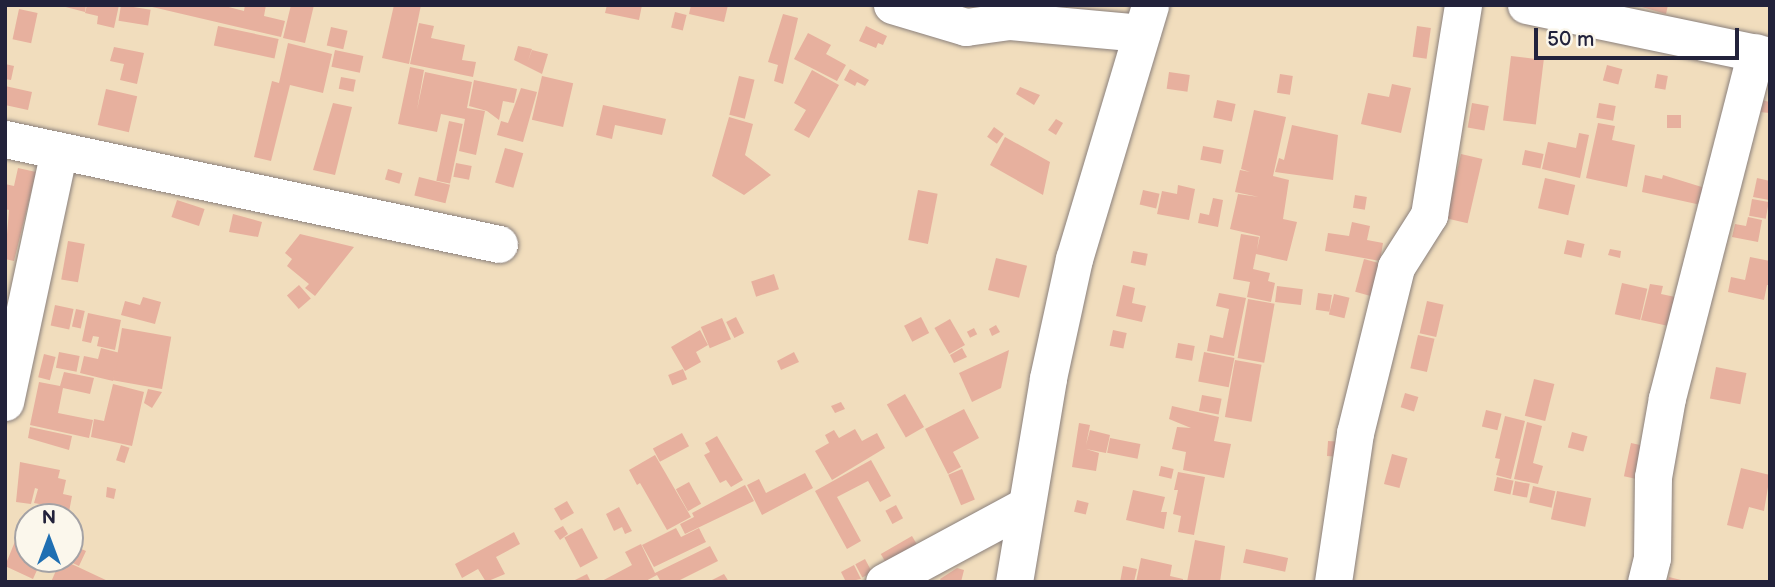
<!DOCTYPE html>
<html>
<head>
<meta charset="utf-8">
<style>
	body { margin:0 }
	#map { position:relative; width:1775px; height:587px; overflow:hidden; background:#f1ddbd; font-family:"Balsamiq Sans",sans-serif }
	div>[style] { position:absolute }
	.building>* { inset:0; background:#e7b09e; transform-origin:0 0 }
	.roads { filter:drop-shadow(0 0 2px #8a807c) drop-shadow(0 0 2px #8a807c) }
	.minor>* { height:37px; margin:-18.5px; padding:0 18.5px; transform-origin:18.5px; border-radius:18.5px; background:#fff }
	span { translate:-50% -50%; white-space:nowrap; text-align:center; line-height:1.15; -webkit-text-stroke:6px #fbf7ec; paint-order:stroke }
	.frame { position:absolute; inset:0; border:7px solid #22223b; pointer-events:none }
	.north { position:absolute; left:14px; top:503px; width:70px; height:70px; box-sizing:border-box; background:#fbf7ec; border:2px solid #a4a2a5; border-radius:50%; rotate:0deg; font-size:19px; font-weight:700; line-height:28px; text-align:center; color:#22223b }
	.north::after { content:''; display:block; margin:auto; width:24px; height:32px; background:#1f6fb2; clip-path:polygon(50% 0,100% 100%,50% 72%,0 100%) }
	.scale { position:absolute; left:1534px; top:28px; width:205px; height:32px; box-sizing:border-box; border:4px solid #22223b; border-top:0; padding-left:9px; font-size:21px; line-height:24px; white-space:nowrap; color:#22223b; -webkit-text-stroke:5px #fbf7ec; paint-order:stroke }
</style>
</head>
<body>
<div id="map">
	<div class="building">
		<div style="clip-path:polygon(58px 5px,86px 5px,85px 12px)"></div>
		<div style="clip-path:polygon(87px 5px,119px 5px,114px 28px,97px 24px,98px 16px,85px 13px)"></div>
		<div style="left:121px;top:5px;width:30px;height:16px;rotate:9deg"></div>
		<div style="clip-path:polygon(221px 5px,244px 11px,245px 5px,266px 5px,264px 16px,285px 21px,281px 37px,148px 6px)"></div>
		<div style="clip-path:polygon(291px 5px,314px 5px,305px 43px,283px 38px)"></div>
		<div style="clip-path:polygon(394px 5px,421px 5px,409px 64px,382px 58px)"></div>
		<div style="clip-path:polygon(607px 5px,642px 5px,639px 20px,605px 13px)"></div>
		<div style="clip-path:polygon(691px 5px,728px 5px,724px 22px,689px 14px)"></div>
		<div style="clip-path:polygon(1635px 5px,1668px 5px,1666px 14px)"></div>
		<div style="left:19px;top:9px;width:19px;height:31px;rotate:12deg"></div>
		<div style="left:675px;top:12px;width:12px;height:16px;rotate:14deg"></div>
		<div style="clip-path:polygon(783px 14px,798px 18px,783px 84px,774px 81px,778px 65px,768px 62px)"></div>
		<div style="clip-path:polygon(419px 23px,434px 26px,431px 38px,465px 45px,462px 60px,476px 62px,473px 77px,439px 70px,441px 62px,439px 70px,410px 64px)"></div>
		<div style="left:218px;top:26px;width:62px;height:20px;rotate:12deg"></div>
		<div style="clip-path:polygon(866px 26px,887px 36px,883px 45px,878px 43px,876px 48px,859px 41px)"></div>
		<div style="left:1417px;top:26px;width:14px;height:31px;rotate:8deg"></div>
		<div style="left:331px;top:27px;width:17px;height:19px;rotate:13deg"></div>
		<div style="clip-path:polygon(808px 33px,831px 45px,826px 54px,846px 65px,837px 81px,794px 59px)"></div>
		<div style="clip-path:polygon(288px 43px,332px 54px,323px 93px,290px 85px,271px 161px,254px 157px,272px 81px,279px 83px)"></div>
		<div style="clip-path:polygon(518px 46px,532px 49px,528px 61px,532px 50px,548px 54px,542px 74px,514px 60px)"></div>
		<div style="clip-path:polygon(114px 47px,144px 53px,137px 84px,120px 80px,124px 64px,110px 61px)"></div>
		<div style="left:335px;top:50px;width:29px;height:17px;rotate:12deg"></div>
		<div style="left:1511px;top:56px;width:33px;height:65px;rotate:7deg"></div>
		<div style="clip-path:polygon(5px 64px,14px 66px,11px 80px,5px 79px)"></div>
		<div style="left:1607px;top:65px;width:16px;height:16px;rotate:15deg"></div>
		<div style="clip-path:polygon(410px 67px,424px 70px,417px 110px,425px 72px,472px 82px,467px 108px,485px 111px,476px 155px,459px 151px,465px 119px,441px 114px,437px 132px,398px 124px)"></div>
		<div style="clip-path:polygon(850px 69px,869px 80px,865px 86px,857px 82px,855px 86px,844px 80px)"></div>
		<div style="clip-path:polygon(812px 70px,839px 85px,809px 138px,794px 130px,806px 110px,794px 103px)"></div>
		<div style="left:1169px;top:72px;width:21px;height:17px;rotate:8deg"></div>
		<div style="left:1280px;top:74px;width:13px;height:19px;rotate:9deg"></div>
		<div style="left:1657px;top:74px;width:11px;height:14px;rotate:10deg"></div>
		<div style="left:542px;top:76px;width:32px;height:45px;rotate:13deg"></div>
		<div style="left:739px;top:76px;width:16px;height:40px;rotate:14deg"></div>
		<div style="left:341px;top:77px;width:15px;height:12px;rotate:11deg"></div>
		<div style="clip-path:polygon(474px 80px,517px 89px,514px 103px,503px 101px,499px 120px,487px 111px,469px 106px)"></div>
		<div style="clip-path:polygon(1392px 84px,1411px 88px,1401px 133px,1361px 124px,1368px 93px,1389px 97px)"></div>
		<div style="clip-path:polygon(5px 86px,32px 92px,28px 110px,5px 105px)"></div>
		<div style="clip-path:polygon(1020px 87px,1040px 95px,1034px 105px,1016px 94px)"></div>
		<div style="clip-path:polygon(521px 88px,537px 92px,523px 142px,497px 135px,501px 121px,508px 123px)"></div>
		<div style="left:106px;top:89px;width:32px;height:37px;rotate:13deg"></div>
		<div style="left:1217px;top:100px;width:19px;height:18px;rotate:12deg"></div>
		<div style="clip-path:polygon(1761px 100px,1770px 102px,1770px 113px,1759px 112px)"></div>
		<div style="clip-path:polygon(333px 103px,352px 107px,335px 175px,313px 170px)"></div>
		<div style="left:1472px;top:103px;width:17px;height:25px;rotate:10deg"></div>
		<div style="left:1599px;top:103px;width:17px;height:15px;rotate:10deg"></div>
		<div style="clip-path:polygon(603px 105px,666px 119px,662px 135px,615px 125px,612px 139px,596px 135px)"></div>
		<div style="clip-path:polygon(1254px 110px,1286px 117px,1273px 176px,1289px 180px,1283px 219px,1297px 222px,1287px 261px,1256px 254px,1253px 269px,1270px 273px,1268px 281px,1275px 283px,1271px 302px,1247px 297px,1250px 282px,1233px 279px,1241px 234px,1259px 237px,1257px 250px,1260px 236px,1230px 229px,1238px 194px,1259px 197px,1235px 192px,1240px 170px,1250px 172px,1241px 169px)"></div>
		<div style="left:1667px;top:115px;width:14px;height:13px"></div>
		<div style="clip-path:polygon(729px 117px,753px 124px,745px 155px,771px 175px,744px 195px,712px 176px)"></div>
		<div style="clip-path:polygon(1056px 119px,1063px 123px,1056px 135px,1048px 130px)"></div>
		<div style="left:449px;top:121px;width:14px;height:61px;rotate:12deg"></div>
		<div style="clip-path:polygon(1598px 123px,1615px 126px,1612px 140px,1635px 145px,1627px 187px,1586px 178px)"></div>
		<div style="clip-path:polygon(1292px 125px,1338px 135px,1333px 180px,1275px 172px,1279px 158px,1284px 160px)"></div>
		<div style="left:994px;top:127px;width:12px;height:12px;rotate:35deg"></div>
		<div style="clip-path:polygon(1579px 133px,1589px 135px,1580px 178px,1542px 169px,1548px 142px,1576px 148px)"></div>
		<div style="clip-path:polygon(1005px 137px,1050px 162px,1043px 195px,990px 165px)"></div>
		<div style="left:1203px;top:146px;width:21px;height:14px;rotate:11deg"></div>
		<div style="left:505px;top:148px;width:19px;height:36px;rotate:16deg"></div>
		<div style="left:1525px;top:150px;width:19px;height:15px;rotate:12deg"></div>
		<div style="left:1461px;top:154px;width:22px;height:66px;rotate:13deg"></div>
		<div style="left:456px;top:163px;width:16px;height:14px;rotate:11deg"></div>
		<div style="clip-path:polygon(18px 168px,36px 172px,14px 261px,5px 259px,9px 210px,5px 209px,5px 184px,14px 186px)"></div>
		<div style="left:388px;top:169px;width:15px;height:11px;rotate:16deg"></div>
		<div style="clip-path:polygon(1645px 175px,1662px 179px,1663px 175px,1705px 188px,1701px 205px,1642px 192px)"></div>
		<div style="left:419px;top:177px;width:32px;height:19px;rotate:14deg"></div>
		<div style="left:1545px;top:178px;width:31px;height:31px;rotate:13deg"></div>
		<div style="clip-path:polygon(1757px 178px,1770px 181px,1769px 200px,1753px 197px)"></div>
		<div style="clip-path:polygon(1178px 185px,1195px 189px,1189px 220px,1157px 214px,1162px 191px,1177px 194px)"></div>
		<div style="left:918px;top:190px;width:20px;height:51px;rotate:11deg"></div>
		<div style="left:1143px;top:190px;width:17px;height:15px;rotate:13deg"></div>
		<div style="left:1355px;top:195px;width:12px;height:13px;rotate:9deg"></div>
		<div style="clip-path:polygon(1213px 198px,1223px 200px,1218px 227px,1198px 223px,1200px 213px,1209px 215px)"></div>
		<div style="left:1752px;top:199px;width:17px;height:17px;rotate:10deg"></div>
		<div style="left:177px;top:200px;width:29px;height:18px;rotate:18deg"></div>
		<div style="clip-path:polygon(233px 214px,262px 222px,258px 237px,229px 232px)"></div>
		<div style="clip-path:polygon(1748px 217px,1762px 220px,1758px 242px,1732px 237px,1735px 224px,1746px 226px)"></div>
		<div style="clip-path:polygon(1352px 222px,1370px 226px,1367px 240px,1383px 243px,1380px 261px,1325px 251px,1328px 233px,1349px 236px)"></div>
		<div style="clip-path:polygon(300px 234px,354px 247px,315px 296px,305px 288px,309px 284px,287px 266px,292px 259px,285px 253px)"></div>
		<div style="left:1567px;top:240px;width:18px;height:14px;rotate:13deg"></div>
		<div style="left:68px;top:241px;width:17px;height:39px;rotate:10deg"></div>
		<div style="clip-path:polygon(1610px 249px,1621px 251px,1620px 258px,1608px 255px)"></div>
		<div style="left:1133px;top:251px;width:15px;height:12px;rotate:11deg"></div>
		<div style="clip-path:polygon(1750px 257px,1770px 261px,1770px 285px,1767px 285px,1764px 300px,1728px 292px,1731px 277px,1745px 280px)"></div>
		<div style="left:996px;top:258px;width:32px;height:33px;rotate:14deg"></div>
		<div style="left:1364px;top:259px;width:16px;height:34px;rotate:15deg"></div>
		<div style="left:774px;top:274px;width:16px;height:24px;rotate:72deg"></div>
		<div style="left:1622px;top:283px;width:26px;height:32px;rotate:13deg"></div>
		<div style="clip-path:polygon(1650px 284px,1663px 286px,1661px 294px,1680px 298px,1673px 327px,1641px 320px)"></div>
		<div style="left:299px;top:285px;width:18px;height:16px;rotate:49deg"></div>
		<div style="clip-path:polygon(1123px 285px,1135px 288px,1132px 303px,1146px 306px,1142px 322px,1116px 316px)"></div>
		<div style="left:1277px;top:286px;width:26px;height:16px;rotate:7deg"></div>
		<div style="clip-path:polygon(1219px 293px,1246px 298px,1234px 356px,1207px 351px,1210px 335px,1223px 338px,1229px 309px,1216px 306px)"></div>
		<div style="left:1318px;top:293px;width:14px;height:17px;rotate:8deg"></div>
		<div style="left:1334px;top:294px;width:16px;height:21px;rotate:14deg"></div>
		<div style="clip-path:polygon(143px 297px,161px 302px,155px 324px,121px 315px,125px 301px,140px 305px)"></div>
		<div style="left:1248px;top:299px;width:27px;height:60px;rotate:10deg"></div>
		<div style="left:1427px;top:301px;width:17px;height:33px;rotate:13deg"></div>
		<div style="left:55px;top:305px;width:19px;height:21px;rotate:12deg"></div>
		<div style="left:76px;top:309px;width:9px;height:18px;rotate:13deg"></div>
		<div style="clip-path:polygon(88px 313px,121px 320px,115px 350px,97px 346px,99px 337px,93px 336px,91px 343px,82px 341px)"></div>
		<div style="left:736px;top:317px;width:18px;height:11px;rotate:63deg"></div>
		<div style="left:921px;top:317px;width:18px;height:19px;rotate:63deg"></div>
		<div style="left:722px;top:318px;width:23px;height:23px;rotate:67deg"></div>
		<div style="left:950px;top:319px;width:30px;height:18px;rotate:60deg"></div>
		<div style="clip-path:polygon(996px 325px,1000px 332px,992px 336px,989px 329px)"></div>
		<div style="left:122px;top:328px;width:50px;height:53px;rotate:10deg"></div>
		<div style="left:974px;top:328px;width:7px;height:8px;rotate:63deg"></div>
		<div style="clip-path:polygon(700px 330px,708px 345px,696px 352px,701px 362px,685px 371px,671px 347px)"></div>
		<div style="left:1113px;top:330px;width:14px;height:16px;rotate:12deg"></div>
		<div style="left:1418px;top:335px;width:17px;height:34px;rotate:13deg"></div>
		<div style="left:1178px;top:343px;width:17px;height:15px;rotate:10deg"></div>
		<div style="clip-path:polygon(101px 348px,120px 353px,113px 381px,80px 373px,84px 356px,98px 359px)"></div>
		<div style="clip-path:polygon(962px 348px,967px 357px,954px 363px,950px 355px)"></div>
		<div style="clip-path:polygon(1009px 350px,1001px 388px,972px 402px,959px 373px)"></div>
		<div style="left:59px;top:352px;width:21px;height:16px;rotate:11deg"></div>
		<div style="clip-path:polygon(794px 352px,799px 362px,781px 370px,777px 361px)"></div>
		<div style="left:1204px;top:352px;width:31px;height:30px;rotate:11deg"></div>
		<div style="left:44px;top:354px;width:12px;height:24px;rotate:14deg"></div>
		<div style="left:1235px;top:360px;width:27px;height:58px;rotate:10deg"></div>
		<div style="left:1716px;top:367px;width:31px;height:32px;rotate:11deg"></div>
		<div style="left:683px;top:369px;width:11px;height:16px;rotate:68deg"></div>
		<div style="clip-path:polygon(64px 372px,94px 378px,90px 394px,63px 388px,58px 413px,93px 420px,89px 438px,30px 425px,39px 382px,60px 386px)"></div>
		<div style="left:1534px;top:379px;width:21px;height:38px;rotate:14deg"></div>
		<div style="clip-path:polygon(113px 384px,144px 392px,132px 446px,91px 437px,94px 419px,104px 421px)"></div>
		<div style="clip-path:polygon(148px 389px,162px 392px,152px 408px,144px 403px)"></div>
		<div style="left:1405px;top:393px;width:14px;height:15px;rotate:17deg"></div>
		<div style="left:905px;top:394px;width:38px;height:21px;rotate:60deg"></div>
		<div style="left:1202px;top:395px;width:20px;height:16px;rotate:11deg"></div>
		<div style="clip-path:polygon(841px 402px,845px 409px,835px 413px,831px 406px)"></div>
		<div style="clip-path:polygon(1172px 406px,1219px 417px,1214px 441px,1231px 444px,1224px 478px,1183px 470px,1186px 452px,1172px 449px,1177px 427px,1191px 428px,1169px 419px)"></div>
		<div style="clip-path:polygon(964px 409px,979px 438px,953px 452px,961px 467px,948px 474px,925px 429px)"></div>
		<div style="left:1486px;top:410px;width:16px;height:17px;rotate:14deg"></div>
		<div style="clip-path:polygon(1505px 416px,1525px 421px,1511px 479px,1496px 475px,1500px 459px,1495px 458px)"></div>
		<div style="clip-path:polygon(1527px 422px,1542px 426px,1533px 463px,1543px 466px,1538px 484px,1514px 479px)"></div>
		<div style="clip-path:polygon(1079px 423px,1090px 425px,1086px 445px,1090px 430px,1110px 435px,1106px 453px,1086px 449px,1099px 453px,1096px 471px,1072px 467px)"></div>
		<div style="clip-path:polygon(30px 427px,72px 436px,69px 450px,28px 438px)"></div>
		<div style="clip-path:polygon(855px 429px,862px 441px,877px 433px,885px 448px,832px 480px,815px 451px,829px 443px,825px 435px,834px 430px,839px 438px)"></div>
		<div style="left:1572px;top:432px;width:16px;height:16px;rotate:15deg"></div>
		<div style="left:682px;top:433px;width:15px;height:33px;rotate:62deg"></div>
		<div style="clip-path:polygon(717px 436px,743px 480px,731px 487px,726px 480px,720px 483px,704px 455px,710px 452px,705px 443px)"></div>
		<div style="left:1110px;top:438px;width:31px;height:15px;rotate:11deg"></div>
		<div style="clip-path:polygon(1328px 441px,1347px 442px,1341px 457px,1327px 456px)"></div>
		<div style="left:1631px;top:443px;width:14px;height:34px;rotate:12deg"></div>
		<div style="left:121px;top:445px;width:9px;height:16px;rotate:18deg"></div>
		<div style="left:1392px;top:454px;width:16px;height:31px;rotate:15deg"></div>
		<div style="clip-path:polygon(655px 455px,691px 517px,667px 530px,640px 483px,637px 485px,629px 470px)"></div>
		<div style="clip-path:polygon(871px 460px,891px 496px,880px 502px,868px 481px,837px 497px,861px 541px,847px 549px,815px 491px)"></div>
		<div style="clip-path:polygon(20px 462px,60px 470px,58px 478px,66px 480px,63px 494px,72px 496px,68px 517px,52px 517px,55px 507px,34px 503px,38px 489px,35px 488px,31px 504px,16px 502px)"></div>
		<div style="left:1161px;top:466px;width:13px;height:10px;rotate:13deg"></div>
		<div style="clip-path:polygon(1741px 468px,1770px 475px,1764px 511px,1749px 507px,1743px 529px,1727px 525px)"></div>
		<div style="left:962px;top:469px;width:33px;height:15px;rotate:67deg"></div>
		<div style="clip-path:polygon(1178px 472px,1205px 477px,1194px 535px,1178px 532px,1181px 516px,1173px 514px,1178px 490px,1174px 490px)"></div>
		<div style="clip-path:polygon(805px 473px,813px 488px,762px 515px,747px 485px,759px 479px,766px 493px)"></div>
		<div style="left:1497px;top:477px;width:17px;height:14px;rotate:13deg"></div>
		<div style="left:1515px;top:481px;width:15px;height:14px;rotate:11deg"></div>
		<div style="left:689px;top:482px;width:25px;height:15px;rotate:61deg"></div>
		<div style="clip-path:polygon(745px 485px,754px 501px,685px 534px,680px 524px,694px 517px,692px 513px)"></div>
		<div style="left:1533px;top:486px;width:23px;height:17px;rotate:13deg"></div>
		<div style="clip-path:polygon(107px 487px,116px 489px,114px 499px,106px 497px)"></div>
		<div style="clip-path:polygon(1133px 490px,1165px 497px,1161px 512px,1167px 512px,1164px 529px,1126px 520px)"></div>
		<div style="left:1557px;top:491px;width:35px;height:29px;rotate:12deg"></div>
		<div style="left:1077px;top:500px;width:12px;height:12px;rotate:14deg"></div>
		<div style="left:567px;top:501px;width:14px;height:15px;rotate:60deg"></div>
		<div style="left:896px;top:505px;width:15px;height:12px;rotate:62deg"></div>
		<div style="clip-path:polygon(619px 507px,632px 531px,625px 534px,622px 527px,614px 531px,606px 514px)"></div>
		<div style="clip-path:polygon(563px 526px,568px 534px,560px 540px,554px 531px)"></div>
		<div style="left:582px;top:528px;width:34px;height:20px;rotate:62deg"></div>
		<div style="clip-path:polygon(676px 528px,681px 537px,699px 528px,706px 542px,654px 567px,642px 545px)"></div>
		<div style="clip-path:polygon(514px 532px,520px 544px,496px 557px,505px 574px,486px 582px,478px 569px,462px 578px,455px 564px)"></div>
		<div style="left:912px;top:536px;width:16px;height:36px;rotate:60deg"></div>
		<div style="clip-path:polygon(16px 539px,28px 545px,28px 559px,42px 559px,33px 579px,5px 566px)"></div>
		<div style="clip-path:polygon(1195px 540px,1225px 546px,1220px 582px,1187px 582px)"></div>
		<div style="clip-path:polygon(70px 544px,86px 551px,79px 566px,64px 559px,70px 559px)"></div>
		<div style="clip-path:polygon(641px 544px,655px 573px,710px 546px,718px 561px,676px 582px,661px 582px,657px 575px,644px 582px,600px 582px,632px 565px,625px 552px)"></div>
		<div style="left:1246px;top:549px;width:43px;height:14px;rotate:12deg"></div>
		<div style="clip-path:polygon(1141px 558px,1172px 565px,1170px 576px,1183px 579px,1183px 582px,1136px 582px)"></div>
		<div style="clip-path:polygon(61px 559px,110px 582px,51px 582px)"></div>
		<div style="left:865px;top:559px;width:15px;height:11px;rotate:62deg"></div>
		<div style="left:49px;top:561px;width:8px;height:8px;rotate:23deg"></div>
		<div style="clip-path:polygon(854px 565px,861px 579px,846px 582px,841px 572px)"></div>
		<div style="clip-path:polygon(1123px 566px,1137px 569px,1134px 582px,1120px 582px)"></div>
		<div style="clip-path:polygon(957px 568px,964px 570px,961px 582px,942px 582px,940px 579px)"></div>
		<div style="clip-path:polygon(587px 574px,591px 582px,571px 582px)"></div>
		<div style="clip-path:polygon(724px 574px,729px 582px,708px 582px)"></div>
		<div style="clip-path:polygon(1669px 577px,1685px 581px,1685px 582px,1668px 582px)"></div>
	</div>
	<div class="roads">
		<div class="minor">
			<div style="left:892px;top:5px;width:77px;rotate:16.6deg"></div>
			<div style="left:966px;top:27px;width:44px;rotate:-7.8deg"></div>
			<div style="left:1010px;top:21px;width:132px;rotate:5.2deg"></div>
			<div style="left:1526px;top:5px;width:249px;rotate:11.8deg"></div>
			<div style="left:5px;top:139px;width:505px;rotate:12deg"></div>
			<div style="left:5px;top:402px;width:257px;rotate:-77.9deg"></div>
			<div style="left:884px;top:582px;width:160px;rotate:-28.3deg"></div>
			<div style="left:1014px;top:582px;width:207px;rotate:-80.5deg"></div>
			<div style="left:1048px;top:378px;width:122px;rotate:-77.7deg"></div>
			<div style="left:1074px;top:259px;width:265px;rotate:-73.3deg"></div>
			<div style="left:1333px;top:582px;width:151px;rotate:-81.6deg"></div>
			<div style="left:1355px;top:433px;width:171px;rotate:-76.1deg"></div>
			<div style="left:1396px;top:267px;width:62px;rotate:-57.6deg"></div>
			<div style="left:1429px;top:215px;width:213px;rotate:-80.8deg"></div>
			<div style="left:1646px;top:582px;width:25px;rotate:-76deg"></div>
			<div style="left:1652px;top:558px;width:81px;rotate:-89.3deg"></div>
			<div style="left:1653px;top:477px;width:80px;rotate:-80deg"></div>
			<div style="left:1667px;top:398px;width:357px;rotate:-75.6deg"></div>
		</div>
	</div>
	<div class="frame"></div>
	<div class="north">N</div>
	<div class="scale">50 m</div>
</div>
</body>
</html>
